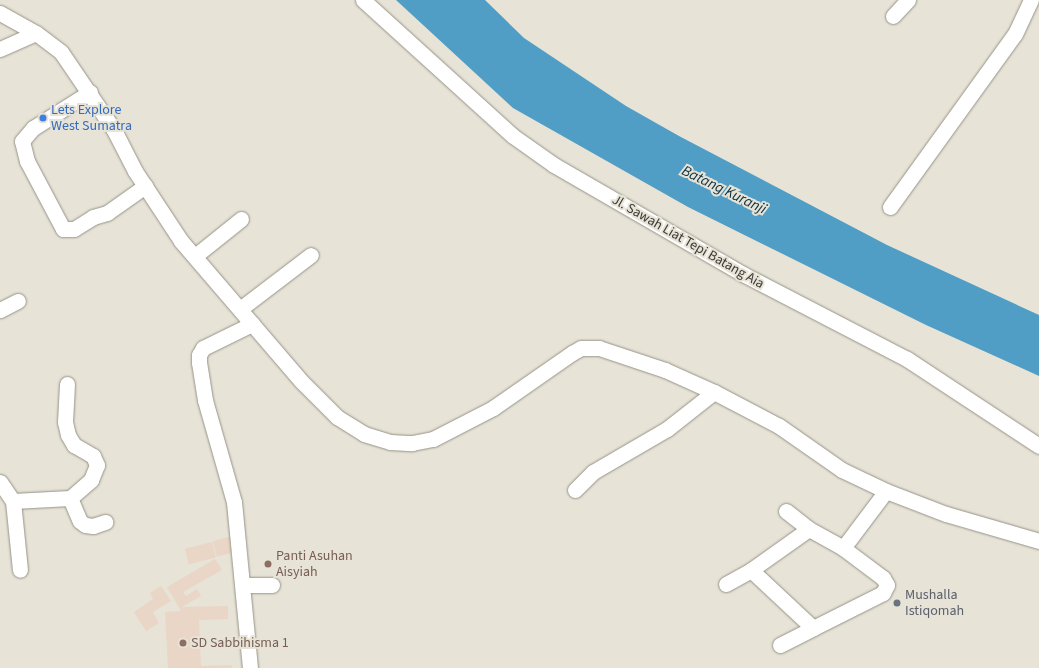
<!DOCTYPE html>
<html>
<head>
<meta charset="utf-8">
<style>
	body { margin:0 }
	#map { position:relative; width:1039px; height:668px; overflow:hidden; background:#e7e3d7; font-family:"Source Sans 3",sans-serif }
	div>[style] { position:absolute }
	.education>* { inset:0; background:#e9d6c6; transform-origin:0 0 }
	.water>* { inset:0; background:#509ec5 }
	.roads { filter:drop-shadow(0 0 1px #969387) drop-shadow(0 0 1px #969387) }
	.minor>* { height:15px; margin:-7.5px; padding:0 7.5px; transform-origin:7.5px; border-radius:7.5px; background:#fff }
	.dots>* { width:11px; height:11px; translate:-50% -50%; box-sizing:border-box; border:2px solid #e7e3d7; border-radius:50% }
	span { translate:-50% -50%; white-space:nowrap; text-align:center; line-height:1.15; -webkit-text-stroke:4px #e7e3d7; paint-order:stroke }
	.shop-label { font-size:14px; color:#366cbe }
	.left { translate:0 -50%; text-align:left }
	.street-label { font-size:14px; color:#3c3b36 }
	.education-label { font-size:14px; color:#785e54 }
	.worship-label { font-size:14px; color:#5b616d }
	.water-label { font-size:15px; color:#0c3041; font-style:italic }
</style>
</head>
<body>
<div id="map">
	<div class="education">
		<div style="left:232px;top:536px;width:16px;height:20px;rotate:75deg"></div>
		<div style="left:212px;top:542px;width:16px;height:28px;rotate:76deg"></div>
		<div style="clip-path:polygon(215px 559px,222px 570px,183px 592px,186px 596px,197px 589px,201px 596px,182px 607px,228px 606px,228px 619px,199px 620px,201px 666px,232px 665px,232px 668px,168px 668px,165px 612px,181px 611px,167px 587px)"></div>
		<div style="clip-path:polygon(161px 586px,171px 601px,153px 612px,159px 623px,146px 631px,134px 612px,153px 599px,150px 593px)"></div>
	</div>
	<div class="water">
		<div style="clip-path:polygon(396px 0,485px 0,524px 38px,626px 106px,679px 136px,887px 245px,1039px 315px,1039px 376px,926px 325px,688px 207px,513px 108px)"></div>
	</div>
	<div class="roads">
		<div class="minor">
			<div style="left:363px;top:0;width:202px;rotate:42.2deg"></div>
			<div style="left:513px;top:136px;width:50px;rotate:35.3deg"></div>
			<div style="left:554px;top:165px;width:218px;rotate:30deg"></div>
			<div style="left:743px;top:274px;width:185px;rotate:27.4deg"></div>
			<div style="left:907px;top:359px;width:158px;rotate:33.4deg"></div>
			<div style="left:0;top:13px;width:41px;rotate:29.1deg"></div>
			<div style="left:36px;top:33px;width:31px;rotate:37deg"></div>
			<div style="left:61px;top:52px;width:94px;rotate:55.8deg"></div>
			<div style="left:114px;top:130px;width:46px;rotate:62.9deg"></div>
			<div style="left:135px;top:171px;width:84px;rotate:56.7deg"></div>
			<div style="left:181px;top:241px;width:184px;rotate:49.4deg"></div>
			<div style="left:301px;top:381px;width:51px;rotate:45deg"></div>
			<div style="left:337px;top:417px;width:32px;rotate:32deg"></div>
			<div style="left:364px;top:434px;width:27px;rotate:17deg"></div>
			<div style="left:390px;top:442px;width:22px;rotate:3deg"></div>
			<div style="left:412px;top:443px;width:21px;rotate:-11deg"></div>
			<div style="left:433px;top:439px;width:68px;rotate:-27.3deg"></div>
			<div style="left:493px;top:408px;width:96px;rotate:-34.8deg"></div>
			<div style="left:572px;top:353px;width:10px;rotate:-29deg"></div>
			<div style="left:581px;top:348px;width:18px"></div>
			<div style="left:599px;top:348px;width:70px;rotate:18.4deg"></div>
			<div style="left:665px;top:370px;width:54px;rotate:24.2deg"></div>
			<div style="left:714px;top:392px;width:73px;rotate:27.6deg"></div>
			<div style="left:779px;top:426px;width:77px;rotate:34.9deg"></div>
			<div style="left:842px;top:470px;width:49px;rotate:25.5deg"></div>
			<div style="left:886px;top:491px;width:64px;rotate:21deg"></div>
			<div style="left:946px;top:514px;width:97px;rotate:16.2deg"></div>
			<div style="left:893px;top:16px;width:22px;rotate:-47deg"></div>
			<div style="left:0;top:49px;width:39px;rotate:-24deg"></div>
			<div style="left:90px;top:92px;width:67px;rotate:147.7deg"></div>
			<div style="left:33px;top:128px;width:17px;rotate:130deg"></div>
			<div style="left:22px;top:141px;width:21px;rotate:76deg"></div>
			<div style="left:27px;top:161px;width:77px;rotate:62.1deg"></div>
			<div style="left:63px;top:229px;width:11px"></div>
			<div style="left:74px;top:229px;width:22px;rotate:-32deg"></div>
			<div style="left:93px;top:217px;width:15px;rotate:-16deg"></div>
			<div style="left:107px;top:213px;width:47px;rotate:-35.4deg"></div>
			<div style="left:890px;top:207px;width:213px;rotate:-54.2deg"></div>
			<div style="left:1015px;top:34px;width:38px;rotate:-65deg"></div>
			<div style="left:195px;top:256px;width:59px;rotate:-38.8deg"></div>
			<div style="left:240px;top:309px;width:89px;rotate:-37.3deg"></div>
			<div style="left:0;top:310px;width:20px;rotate:-27deg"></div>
			<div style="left:67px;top:384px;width:38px;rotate:93deg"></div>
			<div style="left:65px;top:422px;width:13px;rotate:77deg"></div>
			<div style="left:68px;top:435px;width:12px;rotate:59deg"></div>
			<div style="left:74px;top:445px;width:22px;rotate:30deg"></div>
			<div style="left:93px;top:456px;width:10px;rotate:66deg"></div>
			<div style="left:97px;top:465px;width:16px;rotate:112deg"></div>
			<div style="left:91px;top:480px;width:28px;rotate:139deg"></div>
			<div style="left:0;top:482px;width:23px;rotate:56deg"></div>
			<div style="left:13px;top:501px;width:69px;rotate:84.2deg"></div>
			<div style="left:575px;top:490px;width:25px;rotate:-45deg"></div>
			<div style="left:593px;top:472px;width:86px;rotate:-30.2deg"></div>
			<div style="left:667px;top:429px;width:60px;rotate:-38.2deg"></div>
			<div style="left:13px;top:501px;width:57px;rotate:-3deg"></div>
			<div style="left:70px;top:498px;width:25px;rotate:67deg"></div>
			<div style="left:80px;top:521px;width:6px;rotate:39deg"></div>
			<div style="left:85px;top:525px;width:8px;rotate:7deg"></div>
			<div style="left:93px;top:526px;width:13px;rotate:-18deg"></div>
			<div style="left:786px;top:511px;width:29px;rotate:38deg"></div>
			<div style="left:809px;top:529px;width:39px;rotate:29deg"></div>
			<div style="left:843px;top:548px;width:50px;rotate:36.9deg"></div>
			<div style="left:883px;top:578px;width:8px;rotate:60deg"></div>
			<div style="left:887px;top:585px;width:9px;rotate:117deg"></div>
			<div style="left:883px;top:593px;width:78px;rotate:153.4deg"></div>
			<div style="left:813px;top:628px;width:85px;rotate:-136.9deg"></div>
			<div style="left:751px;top:570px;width:71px;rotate:-35.3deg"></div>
			<div style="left:843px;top:548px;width:71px;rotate:-53deg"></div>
			<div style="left:726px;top:584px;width:29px;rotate:-29deg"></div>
			<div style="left:243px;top:585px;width:29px"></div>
			<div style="left:780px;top:645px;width:37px;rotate:-27deg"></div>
			<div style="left:250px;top:668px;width:167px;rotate:-95.5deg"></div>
			<div style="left:234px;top:502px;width:106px;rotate:-105.9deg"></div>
			<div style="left:205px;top:400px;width:37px;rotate:-99deg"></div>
			<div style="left:199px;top:363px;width:8px;rotate:-90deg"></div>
			<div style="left:199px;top:355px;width:8px;rotate:-60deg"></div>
			<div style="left:203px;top:348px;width:55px;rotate:-26.1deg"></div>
		</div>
	</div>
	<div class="dots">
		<div style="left:43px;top:118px;background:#3f7fe0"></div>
		<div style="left:268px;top:564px;background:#8d6e63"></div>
		<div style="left:897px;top:603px;background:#6b7280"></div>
		<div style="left:183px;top:643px;background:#8d6e63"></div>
	</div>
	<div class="shop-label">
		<span class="left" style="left:51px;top:118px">Lets Explore<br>West Sumatra</span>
	</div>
	<div class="street-label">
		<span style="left:688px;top:242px;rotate:30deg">Jl. Sawah Liat Tepi Batang Aia</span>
	</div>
	<div class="education-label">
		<span class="left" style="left:276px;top:564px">Panti Asuhan<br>Aisyiah</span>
		<span class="left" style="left:191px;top:643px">SD Sabbihisma 1</span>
	</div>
	<div class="worship-label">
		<span class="left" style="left:905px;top:603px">Mushalla<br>Istiqomah</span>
	</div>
	<div class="water-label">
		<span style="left:724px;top:190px;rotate:26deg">Batang Kuranji</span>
	</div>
</div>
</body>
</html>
